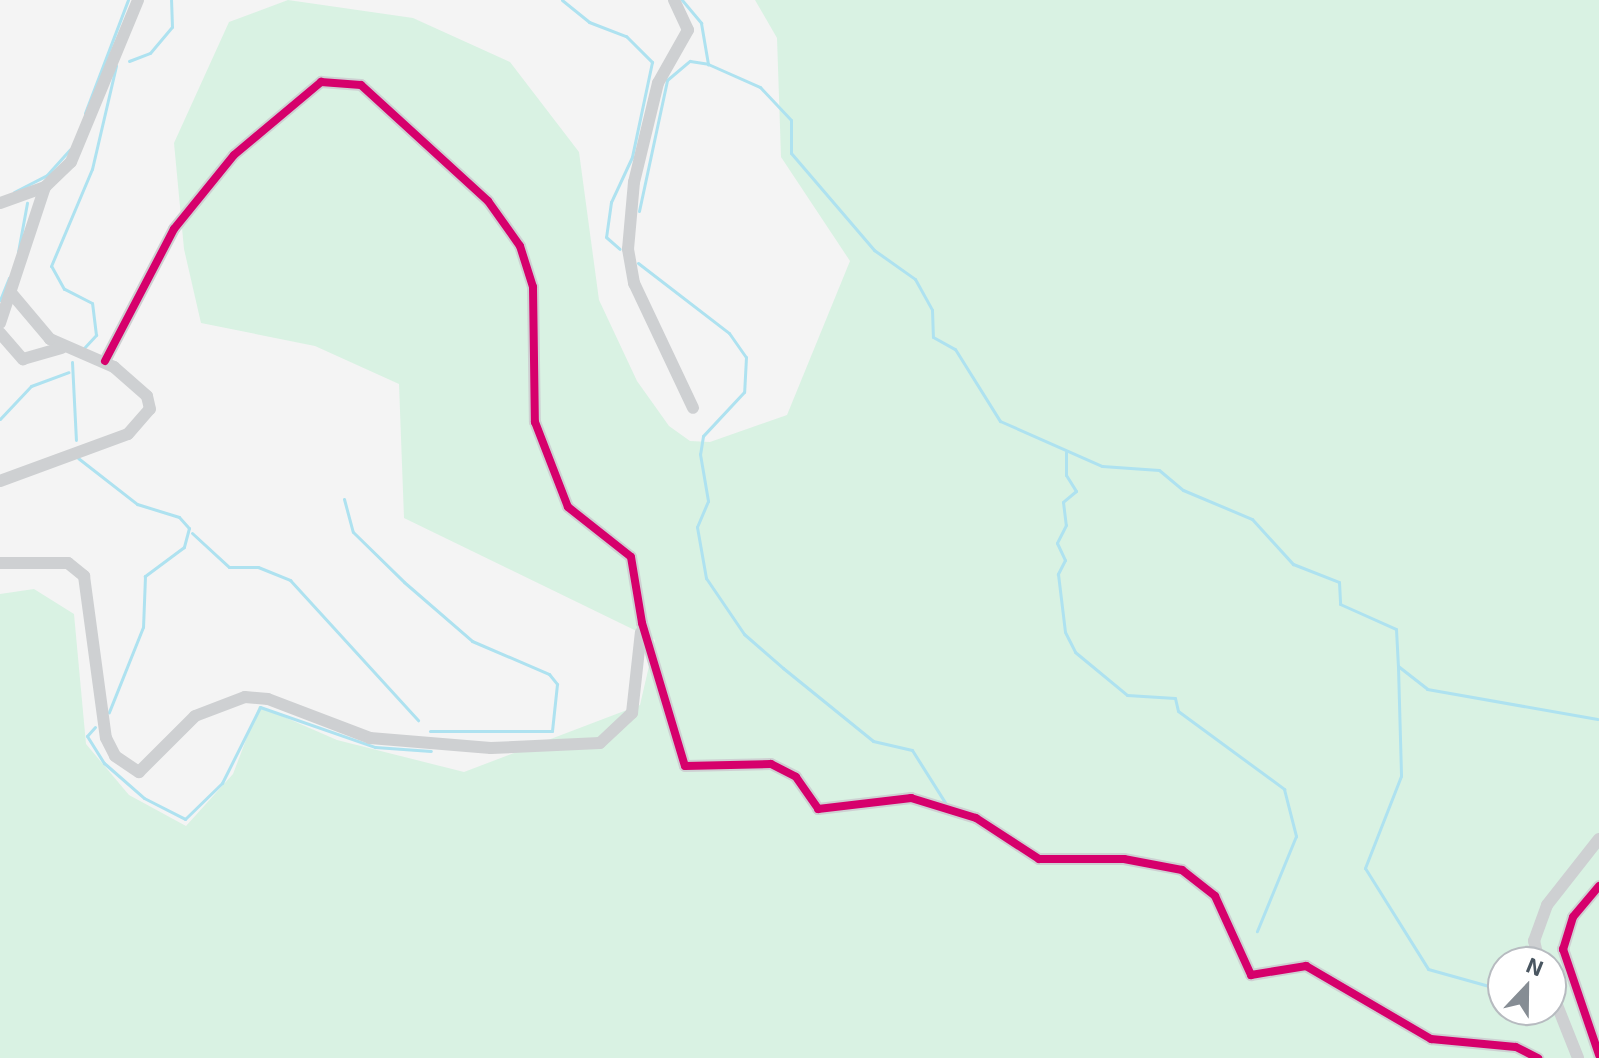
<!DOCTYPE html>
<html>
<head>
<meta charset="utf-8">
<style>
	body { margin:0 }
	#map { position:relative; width:1599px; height:1058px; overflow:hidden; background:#f4f4f4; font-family:"Exo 2",sans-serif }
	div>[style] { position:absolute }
	.green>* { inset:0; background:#d9f2e3 }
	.stream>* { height:3px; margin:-1.5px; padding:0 1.5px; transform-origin:1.5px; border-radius:1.5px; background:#aee2f0 }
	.minor>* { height:12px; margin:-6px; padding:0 6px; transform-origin:6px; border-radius:6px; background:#ced0d2 }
	.cycleway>* { height:8px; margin:-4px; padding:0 4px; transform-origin:4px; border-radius:4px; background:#d6006c }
	span { translate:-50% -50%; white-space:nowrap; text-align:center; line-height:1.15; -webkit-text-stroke:6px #fff; paint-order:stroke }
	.north { position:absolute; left:1487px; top:946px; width:80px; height:80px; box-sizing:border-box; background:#fff; border:2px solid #b7bbc0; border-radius:50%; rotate:22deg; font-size:22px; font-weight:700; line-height:32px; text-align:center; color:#4a5661 }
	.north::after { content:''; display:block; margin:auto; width:28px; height:36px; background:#868d94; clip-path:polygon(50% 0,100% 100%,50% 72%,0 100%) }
</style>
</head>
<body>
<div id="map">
	<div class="green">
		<div style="clip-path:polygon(evenodd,288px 0,413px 18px,510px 62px,579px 152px,599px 300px,637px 381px,669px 426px,690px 441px,710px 442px,787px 415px,850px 261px,781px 157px,777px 38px,755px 0,1599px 0,1599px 1058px,0 1058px,0 594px,34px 589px,74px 614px,86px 744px,129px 795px,186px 826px,233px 774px,259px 706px,337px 740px,464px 772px,640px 705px,655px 640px,404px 518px,399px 384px,315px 346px,201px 323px,184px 249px,174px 143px,229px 22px,288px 0,1503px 962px,1551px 962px,1551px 1010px,1503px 1010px,1503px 962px)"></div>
	</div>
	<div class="stream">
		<div style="left:562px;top:0;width:35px;rotate:39deg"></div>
		<div style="left:589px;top:22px;width:40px;rotate:21deg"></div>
		<div style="left:626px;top:36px;width:37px;rotate:45deg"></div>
		<div style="left:652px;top:62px;width:97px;rotate:101.9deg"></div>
		<div style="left:632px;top:157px;width:50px;rotate:115deg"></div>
		<div style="left:611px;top:202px;width:35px;rotate:98deg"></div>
		<div style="left:606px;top:237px;width:18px;rotate:41deg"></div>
		<div style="left:682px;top:0;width:30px;rotate:50deg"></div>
		<div style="left:701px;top:23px;width:42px;rotate:80.3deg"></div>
		<div style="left:708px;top:64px;width:57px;rotate:23.9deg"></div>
		<div style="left:760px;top:87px;width:45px;rotate:46.8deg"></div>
		<div style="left:791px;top:120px;width:33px;rotate:90deg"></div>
		<div style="left:791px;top:153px;width:128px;rotate:49.4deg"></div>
		<div style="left:874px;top:250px;width:50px;rotate:35.3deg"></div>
		<div style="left:915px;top:279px;width:35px;rotate:61deg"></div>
		<div style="left:932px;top:310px;width:27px;rotate:88deg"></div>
		<div style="left:933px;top:337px;width:25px;rotate:29deg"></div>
		<div style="left:955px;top:349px;width:85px;rotate:58deg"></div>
		<div style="left:1000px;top:421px;width:111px;rotate:23.8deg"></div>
		<div style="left:1102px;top:466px;width:57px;rotate:4deg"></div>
		<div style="left:1159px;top:470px;width:31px;rotate:40deg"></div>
		<div style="left:1183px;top:490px;width:75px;rotate:22.8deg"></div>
		<div style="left:1252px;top:519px;width:61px;rotate:47.7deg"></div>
		<div style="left:1293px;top:564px;width:49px;rotate:21.4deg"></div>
		<div style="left:1339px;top:582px;width:22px;rotate:87deg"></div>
		<div style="left:1340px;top:604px;width:61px;rotate:24.1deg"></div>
		<div style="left:1396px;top:629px;width:37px;rotate:87deg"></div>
		<div style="left:1398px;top:666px;width:37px;rotate:38deg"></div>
		<div style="left:1427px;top:689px;width:173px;rotate:10deg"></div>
		<div style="left:129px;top:61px;width:22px;rotate:-21deg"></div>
		<div style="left:150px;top:53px;width:34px;rotate:-50deg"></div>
		<div style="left:172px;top:27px;width:27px;rotate:-92deg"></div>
		<div style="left:85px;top:113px;width:121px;rotate:-69.2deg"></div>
		<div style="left:14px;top:192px;width:36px;rotate:-27deg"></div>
		<div style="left:46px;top:176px;width:36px;rotate:-48deg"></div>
		<div style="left:639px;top:211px;width:134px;rotate:-77.9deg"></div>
		<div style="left:667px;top:80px;width:30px;rotate:-40deg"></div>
		<div style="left:690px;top:61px;width:18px;rotate:9deg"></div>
		<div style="left:18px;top:252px;width:50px;rotate:-79.6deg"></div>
		<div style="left:638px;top:263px;width:115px;rotate:37.6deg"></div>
		<div style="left:729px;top:333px;width:29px;rotate:55deg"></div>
		<div style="left:746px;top:357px;width:35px;rotate:93deg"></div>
		<div style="left:744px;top:392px;width:60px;rotate:133deg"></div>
		<div style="left:703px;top:436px;width:18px;rotate:99deg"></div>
		<div style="left:700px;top:454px;width:48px;rotate:80.3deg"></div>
		<div style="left:708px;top:501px;width:28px;rotate:113deg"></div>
		<div style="left:697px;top:527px;width:52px;rotate:80deg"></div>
		<div style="left:706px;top:578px;width:68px;rotate:55.8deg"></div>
		<div style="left:744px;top:634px;width:52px;rotate:41.1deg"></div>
		<div style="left:783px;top:668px;width:116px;rotate:39deg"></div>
		<div style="left:873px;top:741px;width:40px;rotate:13deg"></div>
		<div style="left:912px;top:750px;width:64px;rotate:57.8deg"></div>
		<div style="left:0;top:300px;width:24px;rotate:-68deg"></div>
		<div style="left:84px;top:348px;width:18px;rotate:-47deg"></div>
		<div style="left:96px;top:335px;width:32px;rotate:-97deg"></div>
		<div style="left:92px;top:303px;width:31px;rotate:-153deg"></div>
		<div style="left:64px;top:289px;width:26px;rotate:-119deg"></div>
		<div style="left:51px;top:266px;width:105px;rotate:-67.1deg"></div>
		<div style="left:92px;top:169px;width:106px;rotate:-76.9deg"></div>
		<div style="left:72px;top:362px;width:78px;rotate:87.1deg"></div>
		<div style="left:0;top:419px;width:45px;rotate:-46.8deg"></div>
		<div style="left:31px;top:386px;width:40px;rotate:-20.2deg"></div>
		<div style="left:1066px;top:452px;width:23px;rotate:90deg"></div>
		<div style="left:1066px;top:475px;width:19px;rotate:58deg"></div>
		<div style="left:1076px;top:491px;width:17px;rotate:140deg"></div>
		<div style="left:1063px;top:502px;width:23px;rotate:83deg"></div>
		<div style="left:1066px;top:525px;width:20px;rotate:117deg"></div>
		<div style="left:1057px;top:543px;width:19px;rotate:65deg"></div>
		<div style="left:1065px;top:560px;width:16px;rotate:117deg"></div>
		<div style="left:1058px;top:574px;width:58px;rotate:83.1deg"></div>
		<div style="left:1065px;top:632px;width:22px;rotate:63deg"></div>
		<div style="left:1075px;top:652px;width:67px;rotate:39.6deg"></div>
		<div style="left:1127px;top:695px;width:48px;rotate:3.6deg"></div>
		<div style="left:1175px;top:698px;width:13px;rotate:77deg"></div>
		<div style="left:1178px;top:711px;width:132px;rotate:36.3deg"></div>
		<div style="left:1284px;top:789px;width:49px;rotate:75.7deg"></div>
		<div style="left:1296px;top:836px;width:103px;rotate:112.3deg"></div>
		<div style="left:78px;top:458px;width:75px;rotate:37.9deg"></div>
		<div style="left:137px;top:504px;width:44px;rotate:17.2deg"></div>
		<div style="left:179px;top:517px;width:15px;rotate:48deg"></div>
		<div style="left:189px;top:528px;width:20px;rotate:105deg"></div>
		<div style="left:184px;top:547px;width:49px;rotate:143.4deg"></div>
		<div style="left:145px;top:576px;width:51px;rotate:92.2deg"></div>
		<div style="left:143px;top:627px;width:92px;rotate:111.8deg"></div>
		<div style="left:344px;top:499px;width:34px;rotate:75deg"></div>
		<div style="left:353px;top:532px;width:71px;rotate:44.4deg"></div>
		<div style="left:404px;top:582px;width:90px;rotate:40.9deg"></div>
		<div style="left:472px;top:641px;width:84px;rotate:23.2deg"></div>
		<div style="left:549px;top:674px;width:13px;rotate:51deg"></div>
		<div style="left:557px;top:684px;width:47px;rotate:96.1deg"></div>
		<div style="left:552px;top:731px;width:122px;rotate:180deg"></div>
		<div style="left:192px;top:533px;width:50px;rotate:42.6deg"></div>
		<div style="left:229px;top:567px;width:29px"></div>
		<div style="left:258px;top:567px;width:35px;rotate:22deg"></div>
		<div style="left:290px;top:580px;width:190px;rotate:47.6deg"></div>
		<div style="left:1398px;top:667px;width:109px;rotate:88.4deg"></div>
		<div style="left:1401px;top:776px;width:99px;rotate:111.4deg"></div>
		<div style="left:1365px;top:868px;width:119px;rotate:58deg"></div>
		<div style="left:1428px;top:969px;width:78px;rotate:15.6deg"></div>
		<div style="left:95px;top:727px;width:12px;rotate:132deg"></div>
		<div style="left:87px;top:736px;width:32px;rotate:58deg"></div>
		<div style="left:104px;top:763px;width:53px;rotate:41.2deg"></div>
		<div style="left:144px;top:798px;width:46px;rotate:27.1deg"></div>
		<div style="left:185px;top:819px;width:52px;rotate:-44.2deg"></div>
		<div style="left:222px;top:783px;width:85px;rotate:-63.4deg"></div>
		<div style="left:260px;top:707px;width:122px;rotate:19.2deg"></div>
		<div style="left:375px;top:747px;width:56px;rotate:4.1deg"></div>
	</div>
	<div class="minor">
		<div style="left:674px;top:0;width:33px;rotate:65deg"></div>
		<div style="left:688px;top:30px;width:61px;rotate:119.5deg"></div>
		<div style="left:658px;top:83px;width:102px;rotate:103.6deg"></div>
		<div style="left:634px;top:182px;width:67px;rotate:95.1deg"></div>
		<div style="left:628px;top:249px;width:35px;rotate:80deg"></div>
		<div style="left:634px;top:283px;width:138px;rotate:64.7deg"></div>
		<div style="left:0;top:203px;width:48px;rotate:-19.6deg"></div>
		<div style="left:45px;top:187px;width:36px;rotate:-44deg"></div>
		<div style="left:71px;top:162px;width:175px;rotate:-67.5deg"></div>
		<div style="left:0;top:323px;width:143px;rotate:-71.7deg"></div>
		<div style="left:0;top:333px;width:35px;rotate:49deg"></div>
		<div style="left:23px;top:359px;width:40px;rotate:-16deg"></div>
		<div style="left:105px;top:361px;width:149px;rotate:-62.4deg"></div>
		<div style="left:174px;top:229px;width:95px;rotate:-51deg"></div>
		<div style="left:234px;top:155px;width:114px;rotate:-40deg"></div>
		<div style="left:321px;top:82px;width:40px;rotate:4.3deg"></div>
		<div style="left:361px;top:85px;width:172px;rotate:42.4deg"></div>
		<div style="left:488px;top:201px;width:55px;rotate:54.6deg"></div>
		<div style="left:520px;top:246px;width:43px;rotate:72.4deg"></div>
		<div style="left:533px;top:287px;width:135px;rotate:89.2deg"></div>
		<div style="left:535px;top:422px;width:91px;rotate:68.8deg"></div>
		<div style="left:568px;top:507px;width:80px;rotate:38.4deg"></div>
		<div style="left:631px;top:557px;width:67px;rotate:80.5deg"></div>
		<div style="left:642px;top:623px;width:149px;rotate:73.3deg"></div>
		<div style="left:685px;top:766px;width:86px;rotate:-1.3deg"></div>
		<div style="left:771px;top:764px;width:28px;rotate:27deg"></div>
		<div style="left:796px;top:777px;width:39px;rotate:55deg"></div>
		<div style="left:818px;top:809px;width:94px;rotate:-6.7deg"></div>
		<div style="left:911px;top:798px;width:68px;rotate:17.1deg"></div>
		<div style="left:976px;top:818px;width:75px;rotate:33.1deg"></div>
		<div style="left:1039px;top:859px;width:85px"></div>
		<div style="left:1124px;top:859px;width:59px;rotate:10.7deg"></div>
		<div style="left:1182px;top:870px;width:42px;rotate:38.2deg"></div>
		<div style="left:1215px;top:896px;width:87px;rotate:65.5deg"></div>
		<div style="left:1251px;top:975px;width:56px;rotate:-9.3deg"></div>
		<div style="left:1306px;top:966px;width:145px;rotate:30.3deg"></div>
		<div style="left:1431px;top:1039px;width:85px;rotate:5.4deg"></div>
		<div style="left:1516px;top:1047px;width:25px;rotate:27deg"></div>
		<div style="left:0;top:481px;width:136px;rotate:-20.2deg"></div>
		<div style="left:128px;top:434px;width:33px;rotate:-49deg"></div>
		<div style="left:150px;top:409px;width:13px;rotate:-103deg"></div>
		<div style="left:147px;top:396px;width:44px;rotate:-138.7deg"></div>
		<div style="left:114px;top:367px;width:70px;rotate:-156.4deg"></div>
		<div style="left:50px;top:339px;width:59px;rotate:-130.2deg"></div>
		<div style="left:0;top:563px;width:68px"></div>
		<div style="left:68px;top:563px;width:21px;rotate:39deg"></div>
		<div style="left:84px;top:576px;width:163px;rotate:82.3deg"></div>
		<div style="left:106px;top:738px;width:20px;rotate:63deg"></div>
		<div style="left:115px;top:756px;width:29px;rotate:34deg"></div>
		<div style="left:139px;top:772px;width:79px;rotate:-45deg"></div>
		<div style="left:195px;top:716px;width:53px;rotate:-20.8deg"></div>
		<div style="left:245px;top:697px;width:23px;rotate:5deg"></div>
		<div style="left:268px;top:699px;width:109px;rotate:20.9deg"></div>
		<div style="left:370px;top:738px;width:121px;rotate:4.7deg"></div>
		<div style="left:491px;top:748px;width:109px;rotate:-2.6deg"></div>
		<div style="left:600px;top:743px;width:44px;rotate:-43.2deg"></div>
		<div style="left:632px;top:713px;width:81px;rotate:-83.7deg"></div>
		<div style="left:1599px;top:886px;width:40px;rotate:130deg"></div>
		<div style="left:1573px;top:917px;width:34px;rotate:107deg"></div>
		<div style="left:1563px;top:949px;width:112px;rotate:71.2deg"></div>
		<div style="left:1539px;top:962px;width:22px;rotate:-103deg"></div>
		<div style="left:1534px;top:941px;width:38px;rotate:-70deg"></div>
		<div style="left:1547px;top:905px;width:84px;rotate:-51.8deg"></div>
		<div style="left:1551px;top:990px;width:73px;rotate:68.3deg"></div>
	</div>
	<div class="cycleway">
		<div style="left:105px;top:361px;width:149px;rotate:-62.4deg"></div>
		<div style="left:174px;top:229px;width:95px;rotate:-51deg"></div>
		<div style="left:234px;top:155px;width:114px;rotate:-40deg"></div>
		<div style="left:321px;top:82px;width:40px;rotate:4.3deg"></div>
		<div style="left:361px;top:85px;width:172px;rotate:42.4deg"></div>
		<div style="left:488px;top:201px;width:55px;rotate:54.6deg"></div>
		<div style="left:520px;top:246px;width:43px;rotate:72.4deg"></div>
		<div style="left:533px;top:287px;width:135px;rotate:89.2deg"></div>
		<div style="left:535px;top:422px;width:91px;rotate:68.8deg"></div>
		<div style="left:568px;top:507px;width:80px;rotate:38.4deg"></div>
		<div style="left:631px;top:557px;width:67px;rotate:80.5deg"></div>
		<div style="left:642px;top:623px;width:149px;rotate:73.3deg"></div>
		<div style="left:685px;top:766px;width:86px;rotate:-1.3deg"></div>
		<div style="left:771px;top:764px;width:28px;rotate:27deg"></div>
		<div style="left:796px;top:777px;width:39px;rotate:55deg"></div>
		<div style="left:818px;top:809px;width:94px;rotate:-6.7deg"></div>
		<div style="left:911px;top:798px;width:68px;rotate:17.1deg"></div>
		<div style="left:976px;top:818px;width:75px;rotate:33.1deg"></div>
		<div style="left:1039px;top:859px;width:85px"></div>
		<div style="left:1124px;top:859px;width:59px;rotate:10.7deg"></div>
		<div style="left:1182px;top:870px;width:42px;rotate:38.2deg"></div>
		<div style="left:1215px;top:896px;width:87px;rotate:65.5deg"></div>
		<div style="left:1251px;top:975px;width:56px;rotate:-9.3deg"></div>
		<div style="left:1306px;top:966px;width:145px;rotate:30.3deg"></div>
		<div style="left:1431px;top:1039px;width:85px;rotate:5.4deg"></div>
		<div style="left:1516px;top:1047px;width:25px;rotate:27deg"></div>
		<div style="left:1599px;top:886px;width:40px;rotate:130deg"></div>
		<div style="left:1573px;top:917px;width:34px;rotate:107deg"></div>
		<div style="left:1563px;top:949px;width:112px;rotate:71.2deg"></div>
	</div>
	<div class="north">N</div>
</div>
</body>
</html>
